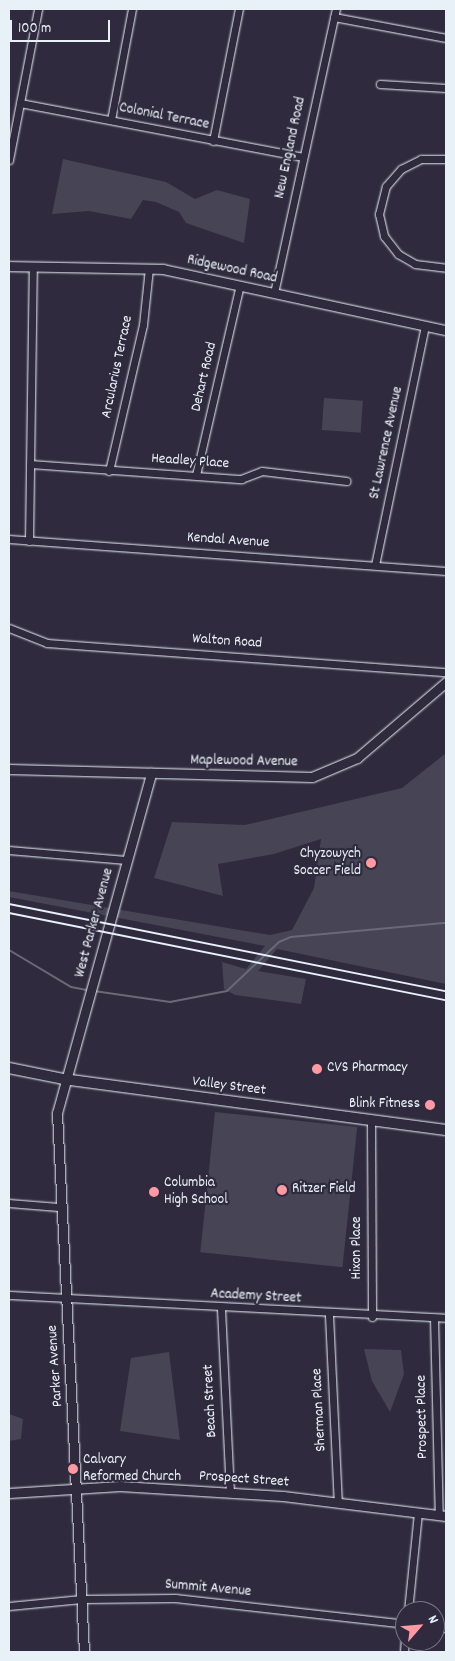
<!DOCTYPE html>
<html>
<head>
<meta charset="utf-8">
<style>
	body { margin:0 }
	#map { position:relative; width:455px; height:1661px; overflow:hidden; background:#2f2a3d; font-family:Dekko,sans-serif }
	div>[style] { position:absolute }
	.green>* { inset:0; background:#464455; transform-origin:0 0 }
	.stream>* { height:2px; margin:-1px; padding:0 1px; transform-origin:1px; border-radius:1px; background:#696978 }
	.roads { filter:drop-shadow(0 0 1px #e8f1f8) drop-shadow(0 0 1px #e8f1f8) }
	.minor>* { height:7px; margin:-3.5px; padding:0 3.5px; transform-origin:3.5px; border-radius:3.5px; background:#2f2a3d }
	.tertiary>* { height:9px; margin:-4.5px; padding:0 4.5px; transform-origin:4.5px; border-radius:4.5px; background:#2f2a3d }
	.secondary>* { height:10px; margin:-5px; padding:0 5px; transform-origin:5px; border-radius:5px; background:#2f2a3d }
	.rail>* { height:2px; margin:-1px; padding:0 1px; transform-origin:1px; border-radius:1px; background:#e8f1f8 }
	.dots>* { width:14px; height:14px; translate:-50% -50%; box-sizing:border-box; border:2px solid #2f2a3d; border-radius:50% }
	span { translate:-50% -50%; white-space:nowrap; text-align:center; line-height:1.15; -webkit-text-stroke:4.5px #2f2a3d; paint-order:stroke }
	.street-label { font-size:15px; color:#e8f1f8 }
	.poi-label { font-size:15px; color:#e8f1f8 }
	.right { translate:-100% -50%; text-align:right }
	.left { translate:0 -50%; text-align:left }
	.frame { position:absolute; inset:0; border:10px solid #e8f1f8; pointer-events:none }
	.north { position:absolute; left:395px; top:1601px; width:50px; height:50px; box-sizing:border-box; background:#2f2a3d; border:1px solid #797a88; border-radius:50%; rotate:63deg; font-size:14px; font-weight:700; line-height:20px; text-align:center; color:#e8f1f8 }
	.north::after { content:''; display:block; margin:auto; width:18px; height:22px; background:#ff9aa2; clip-path:polygon(50% 0,100% 100%,50% 72%,0 100%) }
	.scale { position:absolute; left:10px; top:20px; width:100px; height:22px; box-sizing:border-box; border:2px solid #e8f1f8; border-top:0; padding-left:6px; font-size:15px; line-height:18px; white-space:nowrap; color:#e8f1f8; -webkit-text-stroke:4px #2f2a3d; paint-order:stroke }
</style>
</head>
<body>
<div id="map">
	<div class="green">
		<div style="clip-path:polygon(63px 159px,166px 182px,195px 199px,217px 190px,250px 199px,244px 243px,186px 223px,179px 212px,156px 202px,143px 200px,131px 219px,89px 211px,52px 214px)"></div>
		<div style="left:324px;top:398px;width:39px;height:32px;rotate:4deg"></div>
		<div style="clip-path:polygon(446px 753px,446px 984px,277px 949px,258px 971px,306px 979px,301px 1004px,235px 995px,224px 989px,222px 962px,246px 969px,265px 946px,9px 897px,9px 891px,270px 935px,292px 930px,314px 888px,321px 839px,274px 854px,218px 864px,223px 896px,154px 878px,172px 822px,245px 825px,402px 788px)"></div>
		<div style="left:215px;top:1112px;width:143px;height:141px;rotate:6deg"></div>
		<div style="clip-path:polygon(364px 1349px,401px 1350px,404px 1374px,390px 1412px,372px 1381px)"></div>
		<div style="clip-path:polygon(169px 1352px,180px 1440px,120px 1431px,131px 1358px)"></div>
		<div style="clip-path:polygon(9px 1414px,23px 1419px,21px 1439px,9px 1441px)"></div>
	</div>
	<div class="stream">
		<div style="left:9px;top:950px;width:72px;rotate:30.8deg"></div>
		<div style="left:71px;top:987px;width:16px;rotate:11deg"></div>
		<div style="left:94px;top:991px;width:77px;rotate:8.2deg"></div>
		<div style="left:170px;top:1002px;width:58px;rotate:-10.9deg"></div>
		<div style="left:227px;top:991px;width:71px;rotate:-43.3deg"></div>
		<div style="left:279px;top:942px;width:13px;rotate:-23deg"></div>
		<div style="left:291px;top:937px;width:156px;rotate:-5.2deg"></div>
	</div>
	<div class="roads">
		<div class="minor">
			<div style="left:334px;top:17px;width:114px;rotate:10.6deg"></div>
			<div style="left:380px;top:84px;width:66px;rotate:3.5deg"></div>
			<div style="left:20px;top:103px;width:287px;rotate:10.8deg"></div>
			<div style="left:111px;top:120px;width:113px;rotate:-79.3deg"></div>
			<div style="left:213px;top:141px;width:135px;rotate:-78.9deg"></div>
			<div style="left:446px;top:159px;width:25px;rotate:180deg"></div>
			<div style="left:421px;top:159px;width:22px;rotate:153deg"></div>
			<div style="left:401px;top:169px;width:23px;rotate:131deg"></div>
			<div style="left:386px;top:186px;width:29px;rotate:104deg"></div>
			<div style="left:379px;top:214px;width:23px;rotate:77deg"></div>
			<div style="left:384px;top:236px;width:23px;rotate:52deg"></div>
			<div style="left:398px;top:254px;width:20px;rotate:30deg"></div>
			<div style="left:415px;top:264px;width:31px;rotate:7deg"></div>
			<div style="left:9px;top:160px;width:154px;rotate:-79.1deg"></div>
			<div style="left:274px;top:293px;width:291px;rotate:-77.7deg"></div>
			<div style="left:30px;top:464px;width:212px;rotate:4.1deg"></div>
			<div style="left:241px;top:479px;width:22px;rotate:-21deg"></div>
			<div style="left:262px;top:471px;width:85px;rotate:6.8deg"></div>
			<div style="left:109px;top:471px;width:150px;rotate:-76.9deg"></div>
			<div style="left:143px;top:325px;width:57px;rotate:-84deg"></div>
			<div style="left:196px;top:475px;width:195px;rotate:-77deg"></div>
			<div style="left:9px;top:539px;width:438px;rotate:4.2deg"></div>
			<div style="left:29px;top:541px;width:275px;rotate:-89.2deg"></div>
			<div style="left:375px;top:565px;width:244px;rotate:-78.2deg"></div>
			<div style="left:9px;top:628px;width:41px;rotate:21.5deg"></div>
			<div style="left:47px;top:643px;width:400px;rotate:4.2deg"></div>
			<div style="left:9px;top:850px;width:117px;rotate:4.9deg"></div>
			<div style="left:371px;top:1120px;width:197px;rotate:89.7deg"></div>
			<div style="left:9px;top:1203px;width:49px;rotate:4.7deg"></div>
			<div style="left:9px;top:1295px;width:438px;rotate:3deg"></div>
			<div style="left:221px;top:1309px;width:184px;rotate:87.2deg"></div>
			<div style="left:329px;top:1315px;width:188px;rotate:87.3deg"></div>
			<div style="left:434px;top:1318px;width:198px;rotate:88.6deg"></div>
			<div style="left:9px;top:1606px;width:73px;rotate:-5.5deg"></div>
			<div style="left:82px;top:1599px;width:93px;rotate:-0.6deg"></div>
			<div style="left:175px;top:1598px;width:231px;rotate:6.4deg"></div>
			<div style="left:408px;top:1611px;width:99px;rotate:-84.2deg"></div>
			<div style="left:435px;top:1627px;width:11px;rotate:5deg"></div>
			<div style="left:404px;top:1652px;width:14px;rotate:-86deg"></div>
		</div>
		<div class="tertiary">
			<div style="left:9px;top:266px;width:154px;rotate:1.1deg"></div>
			<div style="left:163px;top:269px;width:289px;rotate:12.2deg"></div>
			<div style="left:9px;top:769px;width:303px;rotate:1.5deg"></div>
			<div style="left:312px;top:777px;width:49px;rotate:-22.9deg"></div>
			<div style="left:357px;top:758px;width:117px;rotate:-40.5deg"></div>
			<div style="left:9px;top:1493px;width:111px;rotate:-3.6deg"></div>
			<div style="left:120px;top:1486px;width:163px;rotate:3.5deg"></div>
			<div style="left:283px;top:1496px;width:164px;rotate:7deg"></div>
			<div style="left:84px;top:1652px;width:540px;rotate:-92.87deg"></div>
			<div style="left:57px;top:1113px;width:353px;rotate:-74.5deg"></div>
		</div>
		<div class="secondary">
			<div style="left:9px;top:1068px;width:55px;rotate:11.5deg"></div>
			<div style="left:63px;top:1079px;width:386px;rotate:7.6deg"></div>
		</div>
	</div>
	<div class="rail">
		<div style="left:9px;top:904px;width:446px;rotate:11.3deg"></div>
		<div style="left:9px;top:913px;width:446px;rotate:11.3deg"></div>
	</div>
	<div class="dots">
		<div style="left:371px;top:863px;background:#ff9aa2"></div>
		<div style="left:317px;top:1069px;background:#ff9aa2"></div>
		<div style="left:430px;top:1105px;background:#ff9aa2"></div>
		<div style="left:282px;top:1190px;background:#ff9aa2"></div>
		<div style="left:154px;top:1192px;background:#ff9aa2"></div>
		<div style="left:73px;top:1469px;background:#ff9aa2"></div>
	</div>
	<div class="street-label">
		<span style="left:164px;top:117px;rotate:11deg">Colonial Terrace</span>
		<span style="left:291px;top:148px;rotate:-78deg">New England Road</span>
		<span style="left:232px;top:270px;rotate:12deg">Ridgewood Road</span>
		<span style="left:118px;top:367px;rotate:-78deg">Arcularius Terrace</span>
		<span style="left:205px;top:377px;rotate:-77deg">Dehart Road</span>
		<span style="left:387px;top:443px;rotate:-78deg">St Lawrence Avenue</span>
		<span style="left:190px;top:462px;rotate:4deg">Headley Place</span>
		<span style="left:228px;top:541px;rotate:4deg">Kendal Avenue</span>
		<span style="left:227px;top:642px;rotate:4deg">Walton Road</span>
		<span style="left:244px;top:762px;rotate:1deg">Maplewood Avenue</span>
		<span style="left:95px;top:923px;rotate:-75deg">West Parker Avenue</span>
		<span style="left:229px;top:1087px;rotate:7deg">Valley Street</span>
		<span style="left:358px;top:1248px;rotate:-90deg">Hixon Place</span>
		<span style="left:256px;top:1297px;rotate:3deg">Academy Street</span>
		<span style="left:56px;top:1366px;rotate:-94deg">Parker Avenue</span>
		<span style="left:211px;top:1401px;rotate:-93deg">Beach Street</span>
		<span style="left:320px;top:1410px;rotate:-93deg">Sherman Place</span>
		<span style="left:423px;top:1417px;rotate:-91deg">Prospect Place</span>
		<span style="left:244px;top:1480px;rotate:4deg">Prospect Street</span>
		<span style="left:208px;top:1589px;rotate:5deg">Summit Avenue</span>
	</div>
	<div class="poi-label">
		<span class="right" style="left:361px;top:863px">Chyzowych<br>Soccer Field</span>
		<span class="left" style="left:327px;top:1069px">CVS Pharmacy</span>
		<span class="right" style="left:420px;top:1105px">Blink Fitness</span>
		<span class="left" style="left:164px;top:1192px">Columbia<br>High School</span>
		<span class="left" style="left:292px;top:1190px">Ritzer Field</span>
		<span class="left" style="left:83px;top:1469px">Calvary<br>Reformed Church</span>
	</div>
	<div class="frame"></div>
	<div class="north">N</div>
	<div class="scale">100 m</div>
</div>
</body>
</html>
